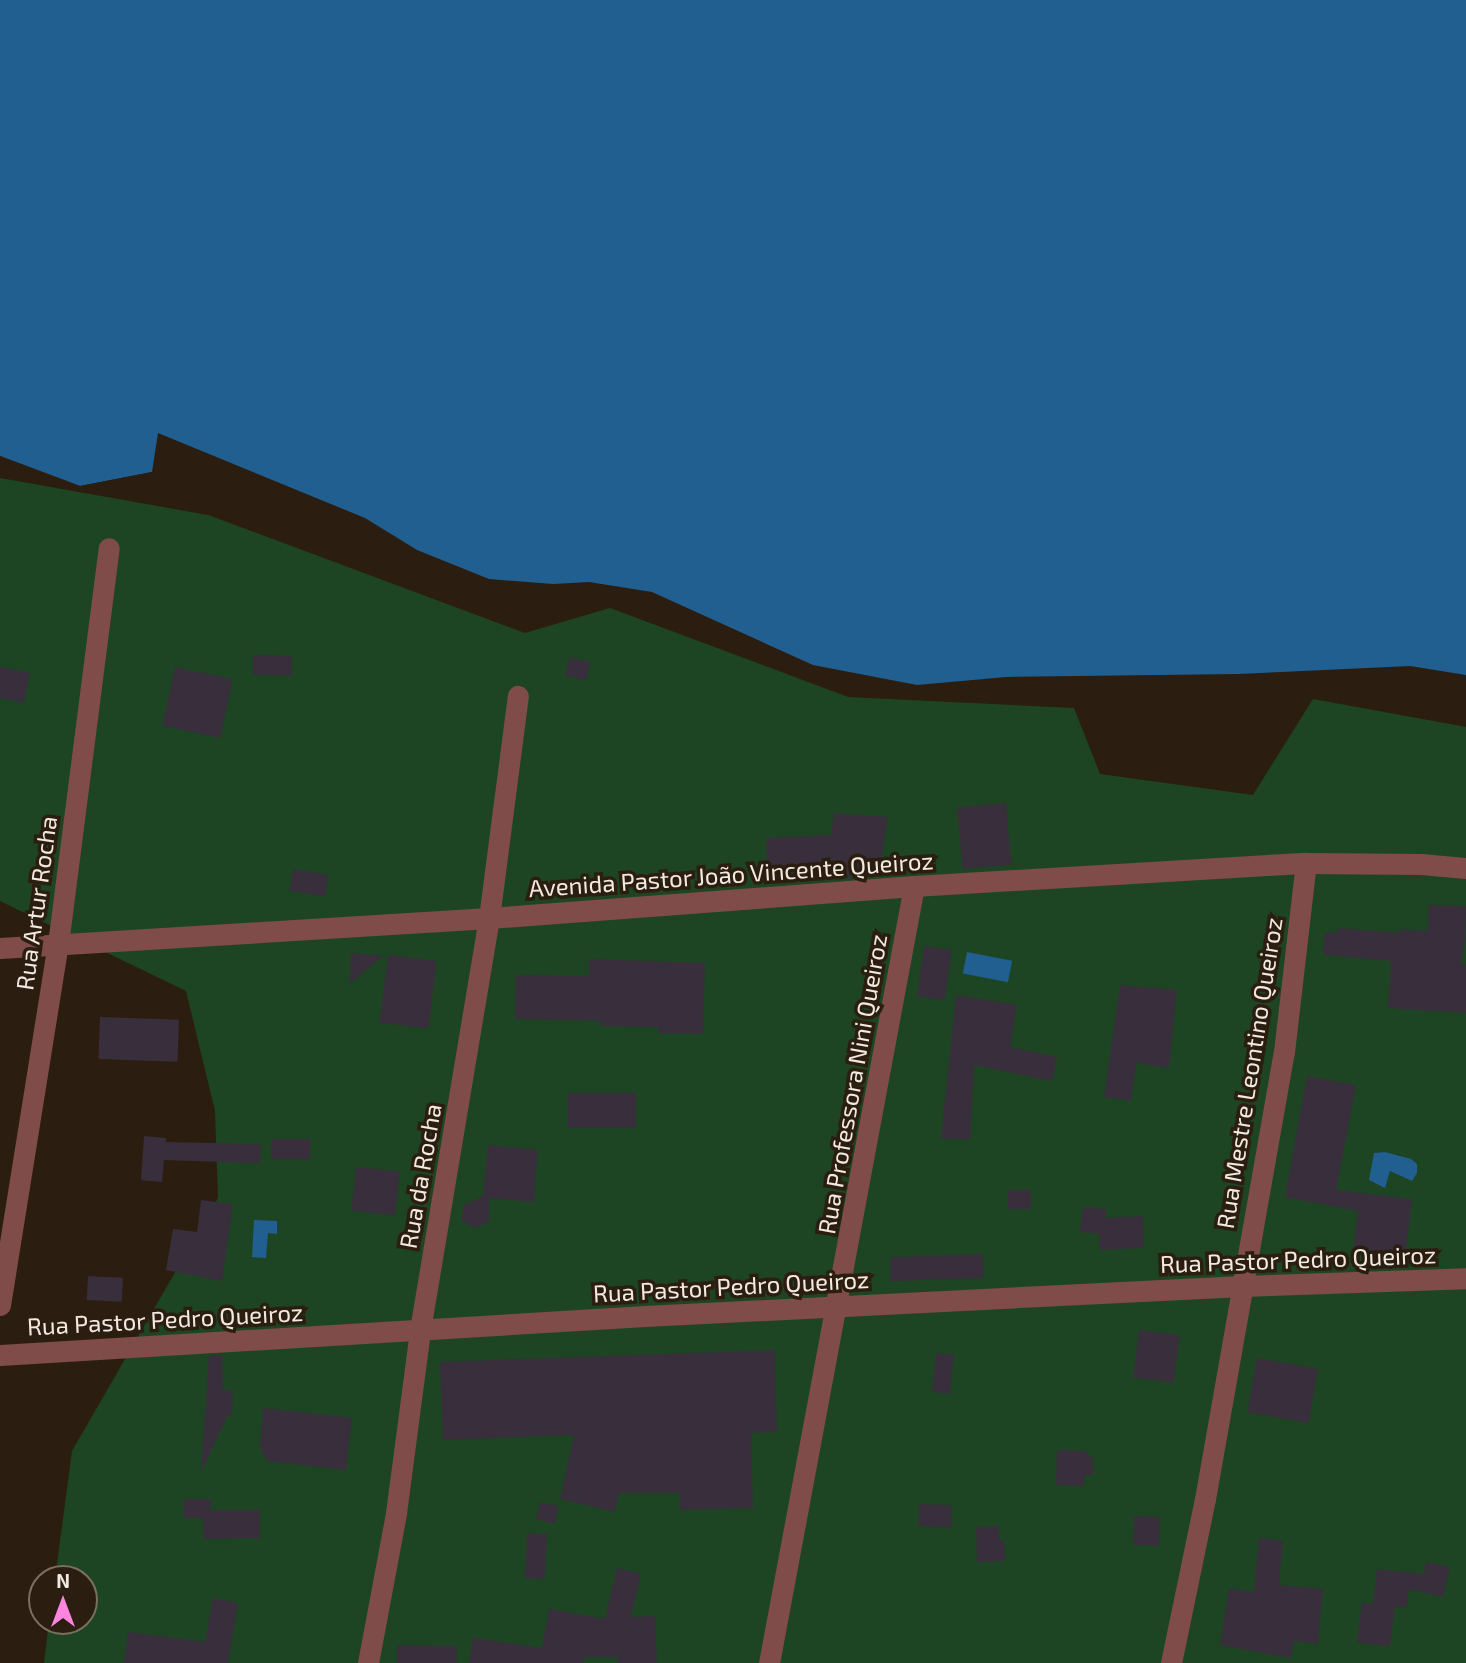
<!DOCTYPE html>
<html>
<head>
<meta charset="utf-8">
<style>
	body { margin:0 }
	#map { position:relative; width:1466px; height:1663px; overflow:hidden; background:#2b1e11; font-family:"Exo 2",sans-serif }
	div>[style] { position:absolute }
	.green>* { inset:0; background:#1d4523 }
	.water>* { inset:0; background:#205f8f; transform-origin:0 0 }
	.pier>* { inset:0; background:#2b1e11 }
	.building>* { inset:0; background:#392e3c; transform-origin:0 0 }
	.minor>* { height:21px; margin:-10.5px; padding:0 10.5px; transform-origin:10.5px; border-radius:10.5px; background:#804c4a }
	span { translate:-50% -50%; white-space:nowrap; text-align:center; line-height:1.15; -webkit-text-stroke:7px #2b1e11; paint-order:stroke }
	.street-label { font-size:24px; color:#f2e9e0 }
	.north { position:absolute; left:28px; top:1565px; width:70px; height:70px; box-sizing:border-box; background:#2b1e11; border:2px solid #7b6f64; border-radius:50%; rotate:0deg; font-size:19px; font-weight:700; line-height:28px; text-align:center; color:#f2e9e0 }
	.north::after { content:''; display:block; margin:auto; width:24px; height:32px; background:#fe85df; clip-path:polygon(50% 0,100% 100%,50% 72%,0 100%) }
</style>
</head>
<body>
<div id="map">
	<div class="green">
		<div style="clip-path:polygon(0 478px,208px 515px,525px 633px,610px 608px,848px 697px,1074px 708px,1100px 774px,1253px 795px,1313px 699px,1466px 727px,1466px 1663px,44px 1663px,49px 1621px,84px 1621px,84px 1579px,55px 1579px,72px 1451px,218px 1198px,215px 1111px,186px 991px,0 901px)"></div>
	</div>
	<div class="water">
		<div style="clip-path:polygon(0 0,1466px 0,1466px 675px,1410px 666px,1238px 674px,1006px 677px,917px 685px,813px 665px,652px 592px,589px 582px,553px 584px,489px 579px,417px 550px,365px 518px,158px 433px,152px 472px,80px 486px,0 456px)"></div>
		<div style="left:967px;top:952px;width:46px;height:22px;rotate:11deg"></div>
		<div style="clip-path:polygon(1385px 1152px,1411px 1159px,1417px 1164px,1417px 1173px,1412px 1181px,1390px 1171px,1385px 1188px,1369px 1180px,1374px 1153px)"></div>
		<div style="clip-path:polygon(254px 1220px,277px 1221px,277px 1234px,268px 1233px,266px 1258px,252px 1257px)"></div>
	</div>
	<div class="pier">
		<div style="clip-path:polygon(0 456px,80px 486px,152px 472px,145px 477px,79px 489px,0 460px)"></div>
	</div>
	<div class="building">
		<div style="left:253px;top:655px;width:39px;height:20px;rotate:1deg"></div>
		<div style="left:570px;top:657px;width:21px;height:19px;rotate:14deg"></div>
		<div style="clip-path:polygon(0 667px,30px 673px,24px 703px,0 698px)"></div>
		<div style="left:175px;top:667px;width:59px;height:60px;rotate:12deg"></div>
		<div style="left:1006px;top:803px;width:62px;height:49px;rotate:85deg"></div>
		<div style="clip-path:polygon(834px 813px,888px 817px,879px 875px,819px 880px,820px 869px,767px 871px,766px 838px,831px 835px)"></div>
		<div style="left:293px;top:869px;width:36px;height:22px;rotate:9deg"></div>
		<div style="clip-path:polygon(1429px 905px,1466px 906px,1465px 942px,1460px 964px,1466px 965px,1466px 1013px,1388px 1008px,1391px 961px,1323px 955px,1325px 932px,1337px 933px,1338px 928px,1400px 933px,1401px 929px,1428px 931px)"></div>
		<div style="left:924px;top:946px;width:28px;height:51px;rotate:8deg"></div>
		<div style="clip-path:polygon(351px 953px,383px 956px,349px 984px)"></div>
		<div style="left:388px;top:955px;width:49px;height:68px;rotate:7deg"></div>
		<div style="clip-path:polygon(589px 959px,705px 963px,703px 1034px,658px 1033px,658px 1027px,601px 1026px,601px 1021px,515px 1019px,516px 975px,589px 976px)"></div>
		<div style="clip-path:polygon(1120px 985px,1177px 990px,1169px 1068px,1136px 1063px,1131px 1101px,1104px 1097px)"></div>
		<div style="clip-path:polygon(956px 995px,1017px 1005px,1010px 1047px,1057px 1057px,1052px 1081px,974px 1065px,970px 1140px,941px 1138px)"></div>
		<div style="left:100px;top:1017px;width:79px;height:42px;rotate:2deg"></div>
		<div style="clip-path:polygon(1307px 1076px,1356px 1085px,1336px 1190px,1412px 1199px,1405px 1258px,1353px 1252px,1358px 1211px,1285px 1197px)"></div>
		<div style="left:568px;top:1093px;width:68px;height:35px"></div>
		<div style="clip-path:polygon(144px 1136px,166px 1138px,166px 1142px,261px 1144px,260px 1163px,164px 1160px,162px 1182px,141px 1180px)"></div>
		<div style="left:271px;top:1139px;width:39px;height:20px"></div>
		<div style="clip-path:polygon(488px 1145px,538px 1150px,534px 1202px,489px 1198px,489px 1222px,474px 1228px,461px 1220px,464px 1205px,483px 1196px)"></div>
		<div style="left:356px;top:1167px;width:44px;height:44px;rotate:6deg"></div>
		<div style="left:1031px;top:1190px;width:19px;height:23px;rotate:90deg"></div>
		<div style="clip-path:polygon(201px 1200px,233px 1204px,222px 1281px,166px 1270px,173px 1229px,197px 1232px)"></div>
		<div style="clip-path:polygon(1083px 1207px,1106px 1209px,1106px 1218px,1143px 1216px,1144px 1248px,1100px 1250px,1099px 1234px,1080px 1232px)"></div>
		<div style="left:983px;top:1254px;width:24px;height:93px;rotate:88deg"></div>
		<div style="left:88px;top:1276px;width:35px;height:24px;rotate:3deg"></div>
		<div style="left:1139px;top:1330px;width:41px;height:48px;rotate:7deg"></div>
		<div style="clip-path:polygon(775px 1350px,777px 1432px,751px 1433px,753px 1508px,680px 1510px,680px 1493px,619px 1493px,615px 1512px,560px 1499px,574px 1435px,443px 1440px,440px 1362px)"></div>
		<div style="left:936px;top:1353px;width:18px;height:39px;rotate:6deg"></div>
		<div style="clip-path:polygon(222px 1355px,223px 1390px,233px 1390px,232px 1416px,228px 1415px,201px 1472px,209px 1356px)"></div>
		<div style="left:1257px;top:1358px;width:62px;height:55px;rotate:10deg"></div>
		<div style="clip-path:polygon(263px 1408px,352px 1418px,346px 1470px,267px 1461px,260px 1448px)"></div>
		<div style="clip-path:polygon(1057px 1450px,1087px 1451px,1087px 1456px,1093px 1457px,1093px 1475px,1085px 1475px,1084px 1486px,1056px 1485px)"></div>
		<div style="clip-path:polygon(184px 1499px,211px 1499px,210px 1510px,260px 1510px,260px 1538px,204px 1539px,203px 1518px,184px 1518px)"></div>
		<div style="left:540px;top:1502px;width:19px;height:18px;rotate:12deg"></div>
		<div style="left:919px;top:1504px;width:33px;height:22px;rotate:2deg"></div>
		<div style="left:1134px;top:1516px;width:26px;height:29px;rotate:2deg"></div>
		<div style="clip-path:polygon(999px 1526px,999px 1540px,1004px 1540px,1005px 1561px,977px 1562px,976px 1527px)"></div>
		<div style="left:527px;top:1533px;width:20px;height:45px;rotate:3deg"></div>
		<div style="clip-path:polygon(1259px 1538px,1283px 1541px,1279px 1585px,1323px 1589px,1318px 1644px,1294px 1641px,1291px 1658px,1220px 1645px,1229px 1588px,1254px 1592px)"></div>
		<div style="clip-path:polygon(1426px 1562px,1450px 1567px,1443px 1597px,1409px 1589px,1407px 1607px,1395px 1606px,1390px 1646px,1357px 1643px,1362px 1603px,1373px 1604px,1377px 1569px,1424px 1574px)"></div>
		<div style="clip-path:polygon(617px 1568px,641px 1574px,631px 1617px,655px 1616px,657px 1663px,618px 1663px,617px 1657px,585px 1657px,584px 1663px,469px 1663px,473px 1638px,542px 1648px,549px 1609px,605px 1619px)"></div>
		<div style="clip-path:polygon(213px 1598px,238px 1603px,228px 1663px,124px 1663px,128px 1632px,205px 1642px)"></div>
		<div style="left:397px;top:1645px;width:60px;height:18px;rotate:1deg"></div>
	</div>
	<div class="minor">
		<div style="left:0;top:948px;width:490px;rotate:-3.5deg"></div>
		<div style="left:489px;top:918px;width:426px;rotate:-4.3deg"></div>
		<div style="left:914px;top:886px;width:393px;rotate:-3.4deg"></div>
		<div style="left:1306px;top:863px;width:115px;rotate:0.5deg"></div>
		<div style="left:1421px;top:864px;width:45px;rotate:5.1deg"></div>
		<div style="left:0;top:1305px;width:366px;rotate:-80.9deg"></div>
		<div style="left:58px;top:944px;width:399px;rotate:-82.7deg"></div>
		<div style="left:0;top:1355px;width:646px;rotate:-3.46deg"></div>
		<div style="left:645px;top:1316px;width:598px;rotate:-2.88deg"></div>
		<div style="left:1242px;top:1286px;width:224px;rotate:-2deg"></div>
		<div style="left:368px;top:1663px;width:153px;rotate:-79.4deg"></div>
		<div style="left:396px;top:1513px;width:185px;rotate:-82.5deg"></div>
		<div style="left:420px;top:1330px;width:418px;rotate:-80.5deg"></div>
		<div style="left:489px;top:918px;width:224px;rotate:-82.6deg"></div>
		<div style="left:769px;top:1663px;width:790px;rotate:-79.43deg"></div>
		<div style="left:1171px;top:1663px;width:167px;rotate:-78.3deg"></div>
		<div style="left:1205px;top:1499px;width:454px;rotate:-80deg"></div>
		<div style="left:1284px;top:1052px;width:190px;rotate:-83.4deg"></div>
	</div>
	<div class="street-label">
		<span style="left:731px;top:874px;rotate:-4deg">Avenida Pastor João Vincente Queiroz</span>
		<span style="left:36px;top:903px;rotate:-82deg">Rua Artur Rocha</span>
		<span style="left:1249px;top:1073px;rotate:-81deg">Rua Mestre Leontino Queiroz</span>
		<span style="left:852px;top:1084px;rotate:-80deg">Rua Professora Nini Queiroz</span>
		<span style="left:420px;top:1176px;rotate:-80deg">Rua da Rocha</span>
		<span style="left:1298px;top:1259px;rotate:-2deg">Rua Pastor Pedro Queiroz</span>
		<span style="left:731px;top:1286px;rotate:-3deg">Rua Pastor Pedro Queiroz</span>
		<span style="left:165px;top:1319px;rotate:-3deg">Rua Pastor Pedro Queiroz</span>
	</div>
	<div class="north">N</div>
</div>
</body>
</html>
